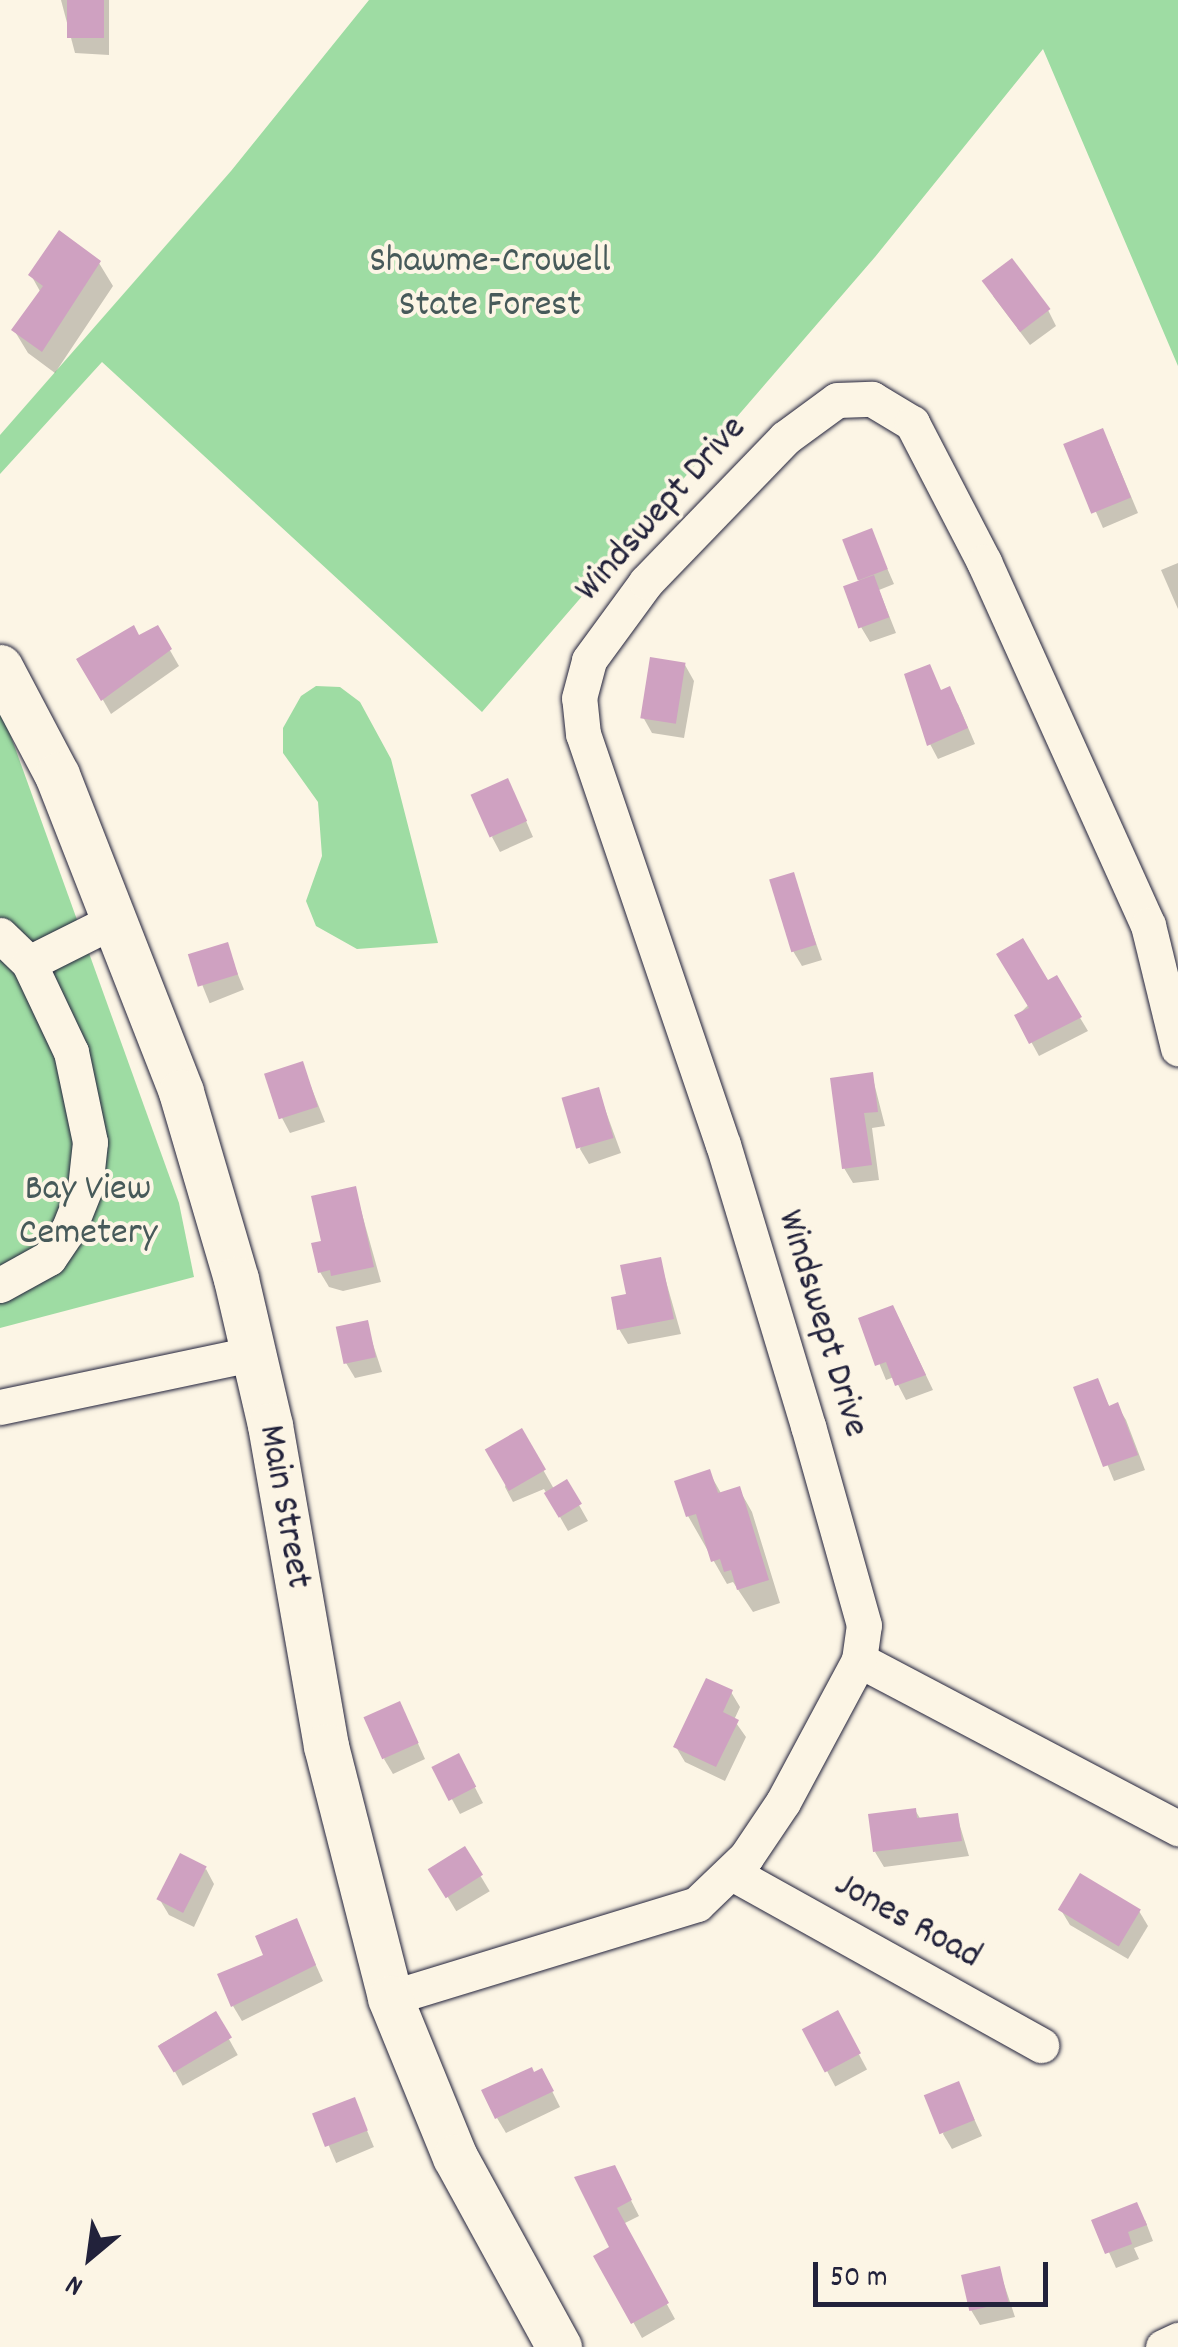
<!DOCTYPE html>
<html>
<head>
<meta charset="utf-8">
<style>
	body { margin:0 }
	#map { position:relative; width:1178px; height:2347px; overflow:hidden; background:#fcf5e5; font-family:Dekko,sans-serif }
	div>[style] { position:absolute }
	.green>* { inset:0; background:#9edca3 }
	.shadow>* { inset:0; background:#0003; transform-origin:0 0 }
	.building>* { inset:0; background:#cfa1c1; transform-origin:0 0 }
	.roads { filter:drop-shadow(0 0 2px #22223b) drop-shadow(0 0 2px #22223b) }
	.minor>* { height:35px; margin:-17.5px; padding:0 17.5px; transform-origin:17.5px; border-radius:17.5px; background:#fcf5e5 }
	.major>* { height:45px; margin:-22.5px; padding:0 22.5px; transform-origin:22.5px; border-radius:22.5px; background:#fcf5e5 }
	span { translate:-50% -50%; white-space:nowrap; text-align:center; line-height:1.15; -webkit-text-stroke:8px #fcf5e5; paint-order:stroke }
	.park-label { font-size:38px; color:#475a5a }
	.street-label { font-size:38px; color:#22223b }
	.north { position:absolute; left:40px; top:2207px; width:100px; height:100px; -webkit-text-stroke:8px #fcf5e5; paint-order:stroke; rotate:209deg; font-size:28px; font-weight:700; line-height:40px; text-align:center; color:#22223b }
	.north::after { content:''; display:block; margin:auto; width:35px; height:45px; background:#22223b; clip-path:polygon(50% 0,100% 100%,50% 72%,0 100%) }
	.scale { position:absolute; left:813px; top:2262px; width:235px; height:45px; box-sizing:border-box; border:5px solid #22223b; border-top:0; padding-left:12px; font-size:30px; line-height:35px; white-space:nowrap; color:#22223b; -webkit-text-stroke:8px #fcf5e5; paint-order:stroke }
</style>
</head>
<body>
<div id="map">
	<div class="green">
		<div style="clip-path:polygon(369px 0,1178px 0,1178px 366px,1043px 49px,875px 257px,482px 712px,102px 362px,0 474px,0 435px,231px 171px)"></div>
		<div style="clip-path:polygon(316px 686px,340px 687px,360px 702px,391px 759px,438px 943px,357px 949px,316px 926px,306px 901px,322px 856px,318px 802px,283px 753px,283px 728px,301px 696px)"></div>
		<div style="clip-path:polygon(0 706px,179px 1203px,194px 1277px,0 1328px)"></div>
	</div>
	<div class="shadow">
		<div style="clip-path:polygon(61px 0,109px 0,109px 55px,75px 53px)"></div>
		<div style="clip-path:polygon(99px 263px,113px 286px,55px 373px,28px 353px,14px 330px,41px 293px,31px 275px)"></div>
		<div style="clip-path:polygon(993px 296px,1048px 310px,1056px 326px,1030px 345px)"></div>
		<div style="clip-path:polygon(1067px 446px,1110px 446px,1138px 513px,1103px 528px)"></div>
		<div style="clip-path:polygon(871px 531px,894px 584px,879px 590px,896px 633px,870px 642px,861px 627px,859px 579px)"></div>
		<div style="clip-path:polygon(1178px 563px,1178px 609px,1161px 570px)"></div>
		<div style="clip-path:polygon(157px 628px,179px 666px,111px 714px,80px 660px)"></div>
		<div style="clip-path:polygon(685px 665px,694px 681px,684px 738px,652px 733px,643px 717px)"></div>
		<div style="clip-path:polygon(942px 692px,958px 704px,975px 744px,938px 759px,930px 744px)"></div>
		<div style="clip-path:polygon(515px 796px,533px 837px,500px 852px,492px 837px)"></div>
		<div style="clip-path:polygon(792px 875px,822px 960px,802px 966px,793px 951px)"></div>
		<div style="left:226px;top:945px;width:48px;height:37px;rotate:68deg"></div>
		<div style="clip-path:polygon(1056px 978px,1088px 1031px,1039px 1056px,1017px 1016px)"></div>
		<div style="clip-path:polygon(302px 1064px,325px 1122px,290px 1133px,282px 1118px)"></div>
		<div style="clip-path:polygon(872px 1075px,885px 1126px,872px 1128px,879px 1180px,853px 1183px,844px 1168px)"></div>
		<div style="clip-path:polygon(598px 1090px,621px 1153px,589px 1164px,580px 1149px)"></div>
		<div style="clip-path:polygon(355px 1189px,381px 1282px,343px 1291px,329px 1287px,320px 1272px,324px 1243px)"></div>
		<div style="clip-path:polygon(660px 1260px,681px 1334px,628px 1344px,619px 1329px)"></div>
		<div style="clip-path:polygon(861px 1319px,901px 1323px,933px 1390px,906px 1400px,894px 1377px,886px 1380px)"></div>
		<div style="clip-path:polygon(366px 1323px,382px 1372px,355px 1378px,346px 1363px)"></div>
		<div style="clip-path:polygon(1097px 1381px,1110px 1408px,1117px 1405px,1126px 1420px,1145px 1470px,1114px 1481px,1077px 1389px)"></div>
		<div style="clip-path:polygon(521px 1431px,554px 1489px,566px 1482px,588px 1521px,568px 1531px,544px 1489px,513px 1502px,505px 1487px)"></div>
		<div style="clip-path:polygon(709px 1472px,722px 1495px,739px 1489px,752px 1512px,780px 1603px,753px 1612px,733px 1582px,727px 1584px,688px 1516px)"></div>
		<div style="clip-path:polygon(731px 1692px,740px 1707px,734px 1720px,746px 1737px,725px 1781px,685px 1762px,676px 1747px)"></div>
		<div style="clip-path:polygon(407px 1719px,425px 1759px,393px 1774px,384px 1759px)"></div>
		<div style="clip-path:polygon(435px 1768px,467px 1772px,483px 1803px,460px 1814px)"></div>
		<div style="clip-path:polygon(915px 1810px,921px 1820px,957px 1816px,969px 1856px,884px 1867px,875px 1852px)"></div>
		<div style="left:465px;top:1850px;width:48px;height:39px;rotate:59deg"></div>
		<div style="clip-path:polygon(206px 1869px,214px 1884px,194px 1927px,169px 1915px,160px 1900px)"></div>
		<div style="clip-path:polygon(1061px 1910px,1139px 1911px,1148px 1926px,1128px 1959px,1070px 1925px)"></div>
		<div style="clip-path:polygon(296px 1921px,323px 1981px,242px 2021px,233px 2006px)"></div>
		<div style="left:837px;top:2013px;width:64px;height:36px;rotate:62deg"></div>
		<div style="left:215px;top:2014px;width:47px;height:63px;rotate:61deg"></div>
		<div style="clip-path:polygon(958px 2084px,982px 2136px,952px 2149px,943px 2134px)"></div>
		<div style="clip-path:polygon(550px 2087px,560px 2107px,506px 2133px,497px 2118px)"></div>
		<div style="left:354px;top:2100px;width:51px;height:41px;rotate:67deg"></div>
		<div style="clip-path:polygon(577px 2178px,622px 2183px,639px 2216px,623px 2224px,675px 2319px,642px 2338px,597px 2257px,612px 2248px)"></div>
		<div style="clip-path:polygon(1145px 2220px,1153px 2241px,1134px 2248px,1139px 2259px,1116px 2268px,1095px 2221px)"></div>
		<div style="clip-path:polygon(999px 2269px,1015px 2317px,980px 2325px,971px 2310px)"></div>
	</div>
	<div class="building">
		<div style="left:67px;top:0;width:37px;height:38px"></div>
		<div style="clip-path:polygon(59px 230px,101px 261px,42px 352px,11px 330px,43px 286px,28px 275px)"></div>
		<div style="left:1012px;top:258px;width:64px;height:38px;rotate:53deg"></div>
		<div style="left:1103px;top:428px;width:75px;height:43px;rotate:68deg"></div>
		<div style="left:872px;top:528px;width:44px;height:32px;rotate:69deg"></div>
		<div style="left:874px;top:575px;width:45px;height:33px;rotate:70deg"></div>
		<div style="clip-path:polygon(134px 625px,139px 635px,158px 625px,172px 649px,101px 701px,76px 659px)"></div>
		<div style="left:650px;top:657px;width:36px;height:62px;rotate:9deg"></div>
		<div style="clip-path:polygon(930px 664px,941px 690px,950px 686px,968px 728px,927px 746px,904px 674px)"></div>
		<div style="left:508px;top:778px;width:47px;height:41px;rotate:66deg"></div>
		<div style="left:794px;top:872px;width:76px;height:26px;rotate:73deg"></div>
		<div style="clip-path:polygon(1023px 938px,1048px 980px,1057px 975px,1082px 1017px,1029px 1044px,1014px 1015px,1029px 1008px,996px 954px)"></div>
		<div style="left:228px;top:942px;width:34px;height:42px;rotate:73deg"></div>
		<div style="left:303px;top:1061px;width:48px;height:41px;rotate:72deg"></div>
		<div style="clip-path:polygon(873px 1072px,878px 1112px,864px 1113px,872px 1165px,842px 1169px,830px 1078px)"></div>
		<div style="left:599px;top:1087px;width:53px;height:39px;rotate:74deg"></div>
		<div style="clip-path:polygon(356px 1186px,374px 1267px,331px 1276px,330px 1270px,318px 1273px,311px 1243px,321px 1241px,311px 1196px)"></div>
		<div style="clip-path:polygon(661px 1257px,674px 1319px,617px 1330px,611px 1297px,626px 1294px,620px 1265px)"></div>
		<div style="clip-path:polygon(893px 1305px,926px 1375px,895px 1386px,886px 1362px,875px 1366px,858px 1318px)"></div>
		<div style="left:368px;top:1320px;width:38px;height:33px;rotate:78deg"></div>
		<div style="clip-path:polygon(1098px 1378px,1109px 1406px,1118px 1402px,1138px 1455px,1103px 1467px,1073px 1387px)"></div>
		<div style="left:522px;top:1428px;width:48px;height:43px;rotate:60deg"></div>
		<div style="clip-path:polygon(710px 1469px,718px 1493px,740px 1486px,769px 1580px,737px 1590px,731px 1570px,724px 1572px,720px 1559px,711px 1562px,696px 1514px,686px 1517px,674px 1481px)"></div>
		<div style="left:567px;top:1479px;width:29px;height:27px;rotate:59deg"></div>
		<div style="clip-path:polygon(706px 1678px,733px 1690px,723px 1712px,739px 1720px,716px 1767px,673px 1747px)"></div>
		<div style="left:400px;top:1701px;width:46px;height:40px;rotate:66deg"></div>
		<div style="left:459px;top:1753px;width:38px;height:31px;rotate:63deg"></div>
		<div style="clip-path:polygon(916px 1808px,917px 1818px,958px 1813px,962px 1841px,873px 1852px,868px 1814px)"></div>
		<div style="left:465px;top:1846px;width:34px;height:44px;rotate:58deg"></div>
		<div style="left:180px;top:1853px;width:30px;height:52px;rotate:27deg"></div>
		<div style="left:1080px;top:1873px;width:71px;height:43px;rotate:31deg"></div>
		<div style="clip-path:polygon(297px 1918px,316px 1965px,231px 2007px,217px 1974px,263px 1955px,255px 1936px)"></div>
		<div style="left:838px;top:2010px;width:49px;height:41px;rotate:62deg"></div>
		<div style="left:216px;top:2011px;width:31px;height:68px;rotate:59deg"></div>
		<div style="clip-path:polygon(532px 2067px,534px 2072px,542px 2068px,554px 2091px,495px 2119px,481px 2090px)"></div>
		<div style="left:959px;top:2081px;width:42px;height:38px;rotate:68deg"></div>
		<div style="left:355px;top:2097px;width:36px;height:46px;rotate:69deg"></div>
		<div style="clip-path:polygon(615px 2165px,632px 2200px,617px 2208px,669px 2303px,631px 2324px,593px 2256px,609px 2247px,574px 2177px)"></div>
		<div style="clip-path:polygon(1137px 2202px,1147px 2225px,1128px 2232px,1132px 2244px,1105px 2254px,1091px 2220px)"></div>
		<div style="left:1000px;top:2266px;width:37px;height:40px;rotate:77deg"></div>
	</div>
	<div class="roads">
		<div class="minor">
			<div style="left:0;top:935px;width:40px;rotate:44deg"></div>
			<div style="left:0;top:1285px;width:56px;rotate:-28.9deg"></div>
			<div style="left:49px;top:1258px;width:36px;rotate:-56deg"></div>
			<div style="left:69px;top:1228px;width:43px;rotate:-68.2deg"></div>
			<div style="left:85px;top:1188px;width:46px;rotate:-83.8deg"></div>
			<div style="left:90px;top:1142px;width:92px;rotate:-101.9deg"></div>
			<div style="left:71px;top:1052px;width:98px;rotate:-115.3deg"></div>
			<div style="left:29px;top:963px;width:94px;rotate:-26.6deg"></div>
			<div style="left:0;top:1407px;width:258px;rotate:-11.9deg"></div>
			<div style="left:859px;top:1660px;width:361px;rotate:27.8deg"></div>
			<div style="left:732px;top:1873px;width:354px;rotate:29.1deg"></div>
			<div style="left:390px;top:1998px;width:321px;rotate:-17deg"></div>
			<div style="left:697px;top:1904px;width:68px;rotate:-43.8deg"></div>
			<div style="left:746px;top:1857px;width:66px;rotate:-56.1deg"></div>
			<div style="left:783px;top:1802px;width:161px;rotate:-61.8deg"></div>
			<div style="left:859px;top:1660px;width:35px;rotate:-82deg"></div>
			<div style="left:864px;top:1625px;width:207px;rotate:-105.7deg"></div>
			<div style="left:808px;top:1426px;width:294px;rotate:-106.8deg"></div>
			<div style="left:723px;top:1145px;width:434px;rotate:-108.8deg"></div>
			<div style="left:583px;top:734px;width:36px;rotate:-96deg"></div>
			<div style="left:579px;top:698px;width:39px;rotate:-75deg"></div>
			<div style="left:589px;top:660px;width:97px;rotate:-53.8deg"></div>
			<div style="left:646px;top:582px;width:200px;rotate:-46deg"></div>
			<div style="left:785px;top:438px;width:64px;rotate:-36.2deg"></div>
			<div style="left:837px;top:400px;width:35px;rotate:-2deg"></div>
			<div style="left:872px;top:399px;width:47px;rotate:31deg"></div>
			<div style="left:912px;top:423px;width:157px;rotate:62.6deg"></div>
			<div style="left:984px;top:562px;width:398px;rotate:65.7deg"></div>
			<div style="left:1148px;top:925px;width:127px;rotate:76.3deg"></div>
			<div style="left:1163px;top:2347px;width:17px;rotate:-25deg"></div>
		</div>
		<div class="major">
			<div style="left:0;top:667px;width:122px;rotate:62.2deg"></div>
			<div style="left:57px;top:775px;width:340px;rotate:68.6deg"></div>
			<div style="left:181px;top:1092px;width:195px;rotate:73.6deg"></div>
			<div style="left:236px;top:1279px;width:150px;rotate:76.9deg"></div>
			<div style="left:270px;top:1425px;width:326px;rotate:80.1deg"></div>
			<div style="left:326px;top:1746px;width:260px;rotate:75.7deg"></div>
			<div style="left:390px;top:1998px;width:172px;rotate:67.8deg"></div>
			<div style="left:455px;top:2157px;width:217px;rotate:61.3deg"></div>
		</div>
	</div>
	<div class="park-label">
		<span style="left:490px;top:285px">Shawme-Crowell<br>State Forest</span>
		<span style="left:88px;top:1213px">Bay View<br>Cemetery</span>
	</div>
	<div class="street-label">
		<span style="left:662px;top:510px;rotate:-48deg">Windswept Drive</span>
		<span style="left:821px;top:1324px;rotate:73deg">Windswept Drive</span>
		<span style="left:283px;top:1507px;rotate:80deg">Main Street</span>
		<span style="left:907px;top:1922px;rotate:29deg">Jones Road</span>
	</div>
	<div class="north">N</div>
	<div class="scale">50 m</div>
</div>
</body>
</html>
